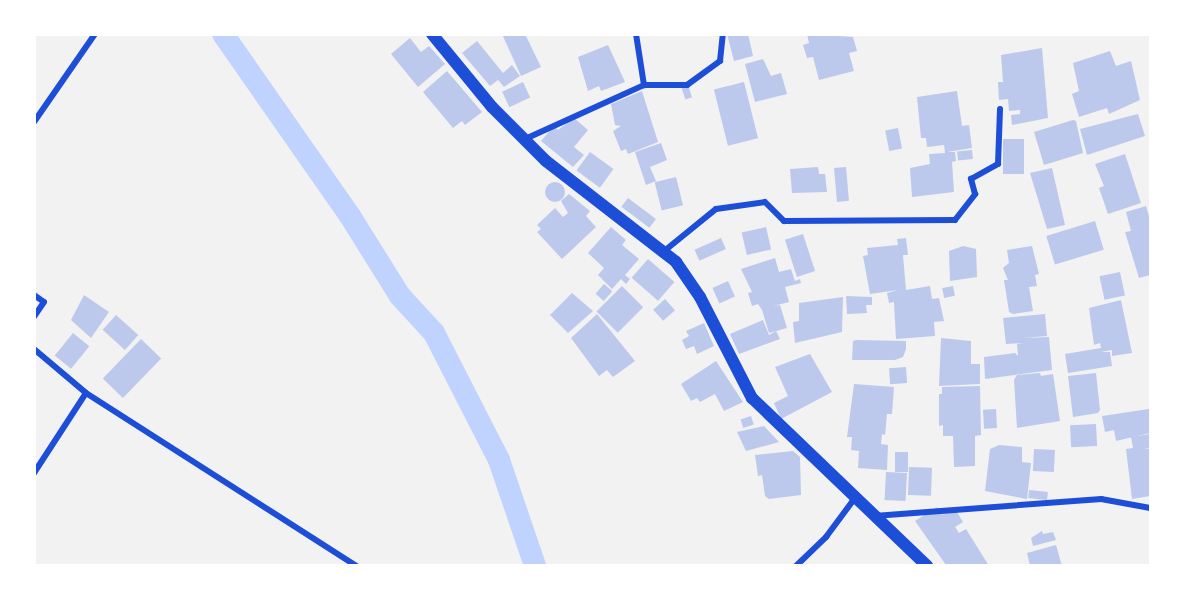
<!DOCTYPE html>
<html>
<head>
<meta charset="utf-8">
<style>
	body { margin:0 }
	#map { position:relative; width:1185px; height:600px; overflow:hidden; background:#f2f2f2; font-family:"Fira Sans",sans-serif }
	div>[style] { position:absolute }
	.canal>* { height:22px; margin:-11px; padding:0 11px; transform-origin:11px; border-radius:11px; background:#bfd3fe }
	.building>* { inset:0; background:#bdc9ec; transform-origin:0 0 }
	.round { border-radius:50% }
	.minor>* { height:6px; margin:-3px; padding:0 3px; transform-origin:3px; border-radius:3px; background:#1d4ed8 }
	.secondary>* { height:12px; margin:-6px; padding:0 6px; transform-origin:6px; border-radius:6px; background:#1d4ed8 }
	span { translate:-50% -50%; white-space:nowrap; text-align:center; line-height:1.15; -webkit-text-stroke:4.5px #fff; paint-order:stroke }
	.frame { position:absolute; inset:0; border:36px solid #fff; pointer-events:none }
</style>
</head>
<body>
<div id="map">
	<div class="canal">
		<div style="left:223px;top:34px;width:222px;rotate:55.1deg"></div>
		<div style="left:350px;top:216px;width:94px;rotate:58deg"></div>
		<div style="left:400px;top:296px;width:50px;rotate:47.4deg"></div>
		<div style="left:434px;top:333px;width:143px;rotate:62.9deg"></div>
		<div style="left:499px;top:460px;width:112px;rotate:71.2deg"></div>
	</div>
	<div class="building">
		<div style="clip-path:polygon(502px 34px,525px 34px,541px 67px,521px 76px)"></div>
		<div style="clip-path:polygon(727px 34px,748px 34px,753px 56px,734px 61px)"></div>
		<div style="clip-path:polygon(807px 34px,853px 37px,857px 51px,849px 53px,854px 71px,819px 80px,813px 57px,807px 58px,803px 45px,809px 43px)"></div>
		<div style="clip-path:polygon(410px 38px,421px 52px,429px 46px,445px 64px,418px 87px,391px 54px)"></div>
		<div style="clip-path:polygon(477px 41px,503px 73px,512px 65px,520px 76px,504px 87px,498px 80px,490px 86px,462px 53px)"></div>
		<div style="clip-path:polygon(608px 45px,625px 82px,601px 91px,599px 86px,588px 91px,578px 57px)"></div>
		<div style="clip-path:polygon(1042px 48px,1048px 118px,1012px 125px,1011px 115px,1020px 114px,1020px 110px,1009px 111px,1008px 99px,999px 100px,998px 82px,1003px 82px,1001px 55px)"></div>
		<div style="clip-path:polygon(1110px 51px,1116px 66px,1131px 61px,1140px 100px,1109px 114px,1107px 108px,1079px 117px,1072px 94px,1079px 91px,1073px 63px)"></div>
		<div style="clip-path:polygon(763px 59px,771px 76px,781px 73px,787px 94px,755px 102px,745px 64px)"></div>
		<div style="clip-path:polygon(447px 71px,482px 112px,465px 125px,462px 121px,453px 128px,423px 92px)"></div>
		<div style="left:523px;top:82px;width:17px;height:23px;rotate:65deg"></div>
		<div style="left:744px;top:82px;width:58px;height:31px;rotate:76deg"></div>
		<div style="left:688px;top:85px;width:13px;height:7px;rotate:72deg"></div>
		<div style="clip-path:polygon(642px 91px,658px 142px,628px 154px,626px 149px,621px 151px,613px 131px,621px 126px,615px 125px,611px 104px)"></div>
		<div style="clip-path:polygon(957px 91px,962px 126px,969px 125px,972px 148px,947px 152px,955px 152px,956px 161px,952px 162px,954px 192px,912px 197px,910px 168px,930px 164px,929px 154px,945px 153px,944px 145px,927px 147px,926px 138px,921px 138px,917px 97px)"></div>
		<div style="clip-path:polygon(1138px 114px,1145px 136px,1087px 155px,1080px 129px)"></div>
		<div style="clip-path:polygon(574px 118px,588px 130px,574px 147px,584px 155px,573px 167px,541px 141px,554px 126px,558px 130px)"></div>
		<div style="clip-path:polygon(1073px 120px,1076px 121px,1083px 153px,1044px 165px,1034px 132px)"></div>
		<div style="left:898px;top:128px;width:21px;height:13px;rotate:79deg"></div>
		<div style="left:1003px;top:139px;width:21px;height:35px"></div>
		<div style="clip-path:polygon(661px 143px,667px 160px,650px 167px,656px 181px,646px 185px,635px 152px)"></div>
		<div style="left:972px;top:150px;width:9px;height:15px;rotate:84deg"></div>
		<div style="left:590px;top:152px;width:29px;height:23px;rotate:36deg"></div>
		<div style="clip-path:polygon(1125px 154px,1141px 203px,1108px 214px,1099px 188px,1104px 186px,1095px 164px)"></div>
		<div style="clip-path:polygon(818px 167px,819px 174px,825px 174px,827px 192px,792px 193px,790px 169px)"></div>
		<div style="left:846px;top:167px;width:34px;height:12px;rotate:85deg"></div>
		<div style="clip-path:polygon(1052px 168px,1065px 225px,1047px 229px,1030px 173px)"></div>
		<div style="left:676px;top:177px;width:29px;height:22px;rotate:76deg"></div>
		<div class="round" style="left:545px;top:182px;width:20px;height:20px"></div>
		<div style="clip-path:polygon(569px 194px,590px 211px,586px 216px,596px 227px,562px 259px,537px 232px,541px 229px,537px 225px,555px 208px,563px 217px,568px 213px,561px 201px)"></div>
		<div style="left:628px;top:198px;width:35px;height:11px;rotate:37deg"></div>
		<div style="clip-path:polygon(1146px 206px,1150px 220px,1150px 275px,1139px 278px,1125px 232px,1131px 231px,1126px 212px)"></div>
		<div style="left:1095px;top:221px;width:30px;height:51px;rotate:73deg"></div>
		<div style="clip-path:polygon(611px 227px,626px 240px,622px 245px,639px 259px,625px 275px,630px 279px,626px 284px,621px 279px,612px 289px,598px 275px,604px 268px,588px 253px)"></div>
		<div style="left:766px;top:227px;width:23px;height:25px;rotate:77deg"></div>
		<div style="left:803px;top:234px;width:39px;height:19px;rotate:72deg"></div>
		<div style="left:721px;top:238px;width:12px;height:29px;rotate:66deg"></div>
		<div style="clip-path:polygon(906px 238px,908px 255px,903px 255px,906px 290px,930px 286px,932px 299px,939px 298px,944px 321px,934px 322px,935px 336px,896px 339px,894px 302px,889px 303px,887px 293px,898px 290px,870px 294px,863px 256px,868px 255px,867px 248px,898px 245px,897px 239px)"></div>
		<div style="clip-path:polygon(963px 246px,976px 249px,977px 277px,950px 281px,949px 251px)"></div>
		<div style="clip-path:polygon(1032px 246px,1039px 274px,1035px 275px,1037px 286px,1029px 287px,1033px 311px,1013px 314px,1009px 312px,1004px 280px,1008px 280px,1003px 268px,1009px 263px,1007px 250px)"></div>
		<div style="clip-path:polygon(775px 258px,779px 272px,791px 269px,795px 281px,800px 279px,801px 283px,785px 287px,789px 302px,773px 306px,780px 305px,787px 328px,769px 333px,762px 310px,758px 304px,752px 306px,748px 293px,752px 292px,741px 269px)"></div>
		<div style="left:648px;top:259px;width:35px;height:25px;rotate:41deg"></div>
		<div style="left:1120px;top:272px;width:24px;height:21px;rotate:78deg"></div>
		<div style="left:728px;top:281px;width:17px;height:17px;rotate:66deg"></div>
		<div style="left:604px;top:284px;width:11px;height:13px;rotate:41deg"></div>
		<div style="left:622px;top:286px;width:30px;height:36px;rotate:45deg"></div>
		<div style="left:953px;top:286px;width:10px;height:11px;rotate:79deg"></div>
		<div style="clip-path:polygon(572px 293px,593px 311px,568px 333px,550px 315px)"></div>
		<div style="clip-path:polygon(84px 295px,109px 312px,91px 338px,71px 320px)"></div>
		<div style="clip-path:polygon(846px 296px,872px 297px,872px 305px,866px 305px,867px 313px,847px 314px)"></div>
		<div style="clip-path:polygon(843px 297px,842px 332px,795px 343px,793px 322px,799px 321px,799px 303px)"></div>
		<div style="left:665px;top:299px;width:15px;height:16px;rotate:48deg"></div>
		<div style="clip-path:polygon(1121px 300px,1132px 353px,1112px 356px,1112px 350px,1101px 352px,1110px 352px,1112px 366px,1068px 373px,1065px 354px,1101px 348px,1100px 343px,1094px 345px,1089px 308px)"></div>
		<div style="clip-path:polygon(597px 314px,635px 361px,613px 377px,607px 370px,599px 376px,571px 338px)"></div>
		<div style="clip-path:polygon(1045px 314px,1047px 336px,1023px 338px,1049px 337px,1052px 370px,985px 379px,984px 357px,1015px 353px,1018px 356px,1017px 344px,1024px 343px,1006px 344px,1003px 318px)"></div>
		<div style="left:116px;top:315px;width:30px;height:20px;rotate:42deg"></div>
		<div style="clip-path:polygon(763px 320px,769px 335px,776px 331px,780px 339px,739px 354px,730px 334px)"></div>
		<div style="clip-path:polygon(704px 323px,714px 346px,697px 354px,694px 346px,686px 349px,682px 340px,689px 336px,686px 331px)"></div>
		<div style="left:73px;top:333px;width:21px;height:29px;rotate:39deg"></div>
		<div style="clip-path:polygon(941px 338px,971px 341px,971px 364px,980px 364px,980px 384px,939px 386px)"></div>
		<div style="left:141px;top:339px;width:28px;height:55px;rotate:44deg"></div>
		<div style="clip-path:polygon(856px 340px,906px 341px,906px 349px,903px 357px,895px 360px,852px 360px,853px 341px)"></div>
		<div style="clip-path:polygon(810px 354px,832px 392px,781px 419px,774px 403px,788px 396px,775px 367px)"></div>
		<div style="clip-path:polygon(716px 361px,743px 402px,724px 411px,715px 394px,700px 402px,697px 398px,691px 401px,681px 384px)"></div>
		<div style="left:906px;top:367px;width:16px;height:17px;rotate:86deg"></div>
		<div style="clip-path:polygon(1040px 373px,1041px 376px,1053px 374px,1060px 421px,1017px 428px,1014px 380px,1017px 375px)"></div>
		<div style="clip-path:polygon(1096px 373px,1100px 410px,1098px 413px,1073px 417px,1068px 376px)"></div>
		<div style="clip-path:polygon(854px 384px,894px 387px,892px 414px,887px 414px,885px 435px,882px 434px,881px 444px,888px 445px,887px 470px,858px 468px,859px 451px,851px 450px,852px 437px,847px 437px)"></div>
		<div style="clip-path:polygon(980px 386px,981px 435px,975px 436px,975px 466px,954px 467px,953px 436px,943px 436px,943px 425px,939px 426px,939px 394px,942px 394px,942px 387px)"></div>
		<div style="left:996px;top:409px;width:19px;height:13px;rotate:87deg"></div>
		<div style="clip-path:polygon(1149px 409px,1150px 433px,1116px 441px,1114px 430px,1105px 432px,1102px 416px)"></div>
		<div style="left:751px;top:416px;width:9px;height:11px;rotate:72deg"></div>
		<div style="left:1096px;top:424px;width:22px;height:26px;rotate:87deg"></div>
		<div style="clip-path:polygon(764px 426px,779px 442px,746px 451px,737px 432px)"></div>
		<div style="clip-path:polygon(1150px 434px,1150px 448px,1144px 449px,1150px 449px,1150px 496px,1132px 499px,1126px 449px,1133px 448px,1131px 437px)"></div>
		<div style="clip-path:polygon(999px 445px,1022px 447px,1022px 462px,1031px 463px,1027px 499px,985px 491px,990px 449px)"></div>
		<div style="left:1034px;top:449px;width:21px;height:22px;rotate:3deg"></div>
		<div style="clip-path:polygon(793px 451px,800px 457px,801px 495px,769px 499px,765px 496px,762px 475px,758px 476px,755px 455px)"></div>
		<div style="left:895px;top:452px;width:13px;height:20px"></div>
		<div style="left:909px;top:467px;width:23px;height:28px;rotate:2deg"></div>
		<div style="left:886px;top:472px;width:21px;height:28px;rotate:3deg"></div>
		<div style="left:1029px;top:490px;width:19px;height:8px;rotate:6deg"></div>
		<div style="clip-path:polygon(937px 507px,942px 515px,954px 507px,963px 522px,955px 527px,959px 533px,966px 529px,989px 566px,946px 565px,915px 521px)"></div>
		<div style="clip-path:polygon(1042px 531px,1043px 534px,1053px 532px,1056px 540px,1033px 546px,1031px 538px)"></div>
		<div style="clip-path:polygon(1056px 545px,1062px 566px,1030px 566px,1027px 553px)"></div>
	</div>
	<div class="minor">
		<div style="left:636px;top:34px;width:52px;rotate:81.1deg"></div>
		<div style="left:34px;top:122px;width:107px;rotate:-55.3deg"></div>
		<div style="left:525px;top:139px;width:131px;rotate:-24.4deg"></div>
		<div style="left:644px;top:85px;width:43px"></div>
		<div style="left:687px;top:85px;width:41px;rotate:-36deg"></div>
		<div style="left:720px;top:61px;width:27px;rotate:-84deg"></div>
		<div style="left:663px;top:252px;width:68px;rotate:-39.1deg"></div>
		<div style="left:716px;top:209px;width:49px;rotate:-8.1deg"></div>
		<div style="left:765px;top:202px;width:27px;rotate:45deg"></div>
		<div style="left:784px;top:221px;width:171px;rotate:-0.3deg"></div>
		<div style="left:955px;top:220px;width:33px;rotate:-52deg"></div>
		<div style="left:975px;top:194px;width:16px;rotate:-105deg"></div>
		<div style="left:971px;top:179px;width:31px;rotate:-29deg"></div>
		<div style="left:998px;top:164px;width:55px;rotate:-87.9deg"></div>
		<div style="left:34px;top:295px;width:12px;rotate:35deg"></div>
		<div style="left:44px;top:302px;width:18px;rotate:124deg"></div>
		<div style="left:34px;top:349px;width:68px;rotate:40.2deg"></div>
		<div style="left:86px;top:393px;width:321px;rotate:32.6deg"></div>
		<div style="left:34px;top:473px;width:95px;rotate:-57deg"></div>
		<div style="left:874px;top:516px;width:228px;rotate:-4.3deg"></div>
		<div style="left:1101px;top:499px;width:50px;rotate:10.4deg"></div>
		<div style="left:796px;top:566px;width:42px;rotate:-44deg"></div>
		<div style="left:826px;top:537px;width:49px;rotate:-53.4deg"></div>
	</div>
	<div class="secondary">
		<div style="left:432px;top:34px;width:94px;rotate:50.6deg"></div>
		<div style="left:492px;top:107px;width:76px;rotate:45deg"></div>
		<div style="left:546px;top:161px;width:165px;rotate:37.8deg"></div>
		<div style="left:676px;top:262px;width:42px;rotate:55.6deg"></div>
		<div style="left:700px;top:297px;width:114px;rotate:62.8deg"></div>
		<div style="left:752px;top:398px;width:243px;rotate:43.8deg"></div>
	</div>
	<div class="frame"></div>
</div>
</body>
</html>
